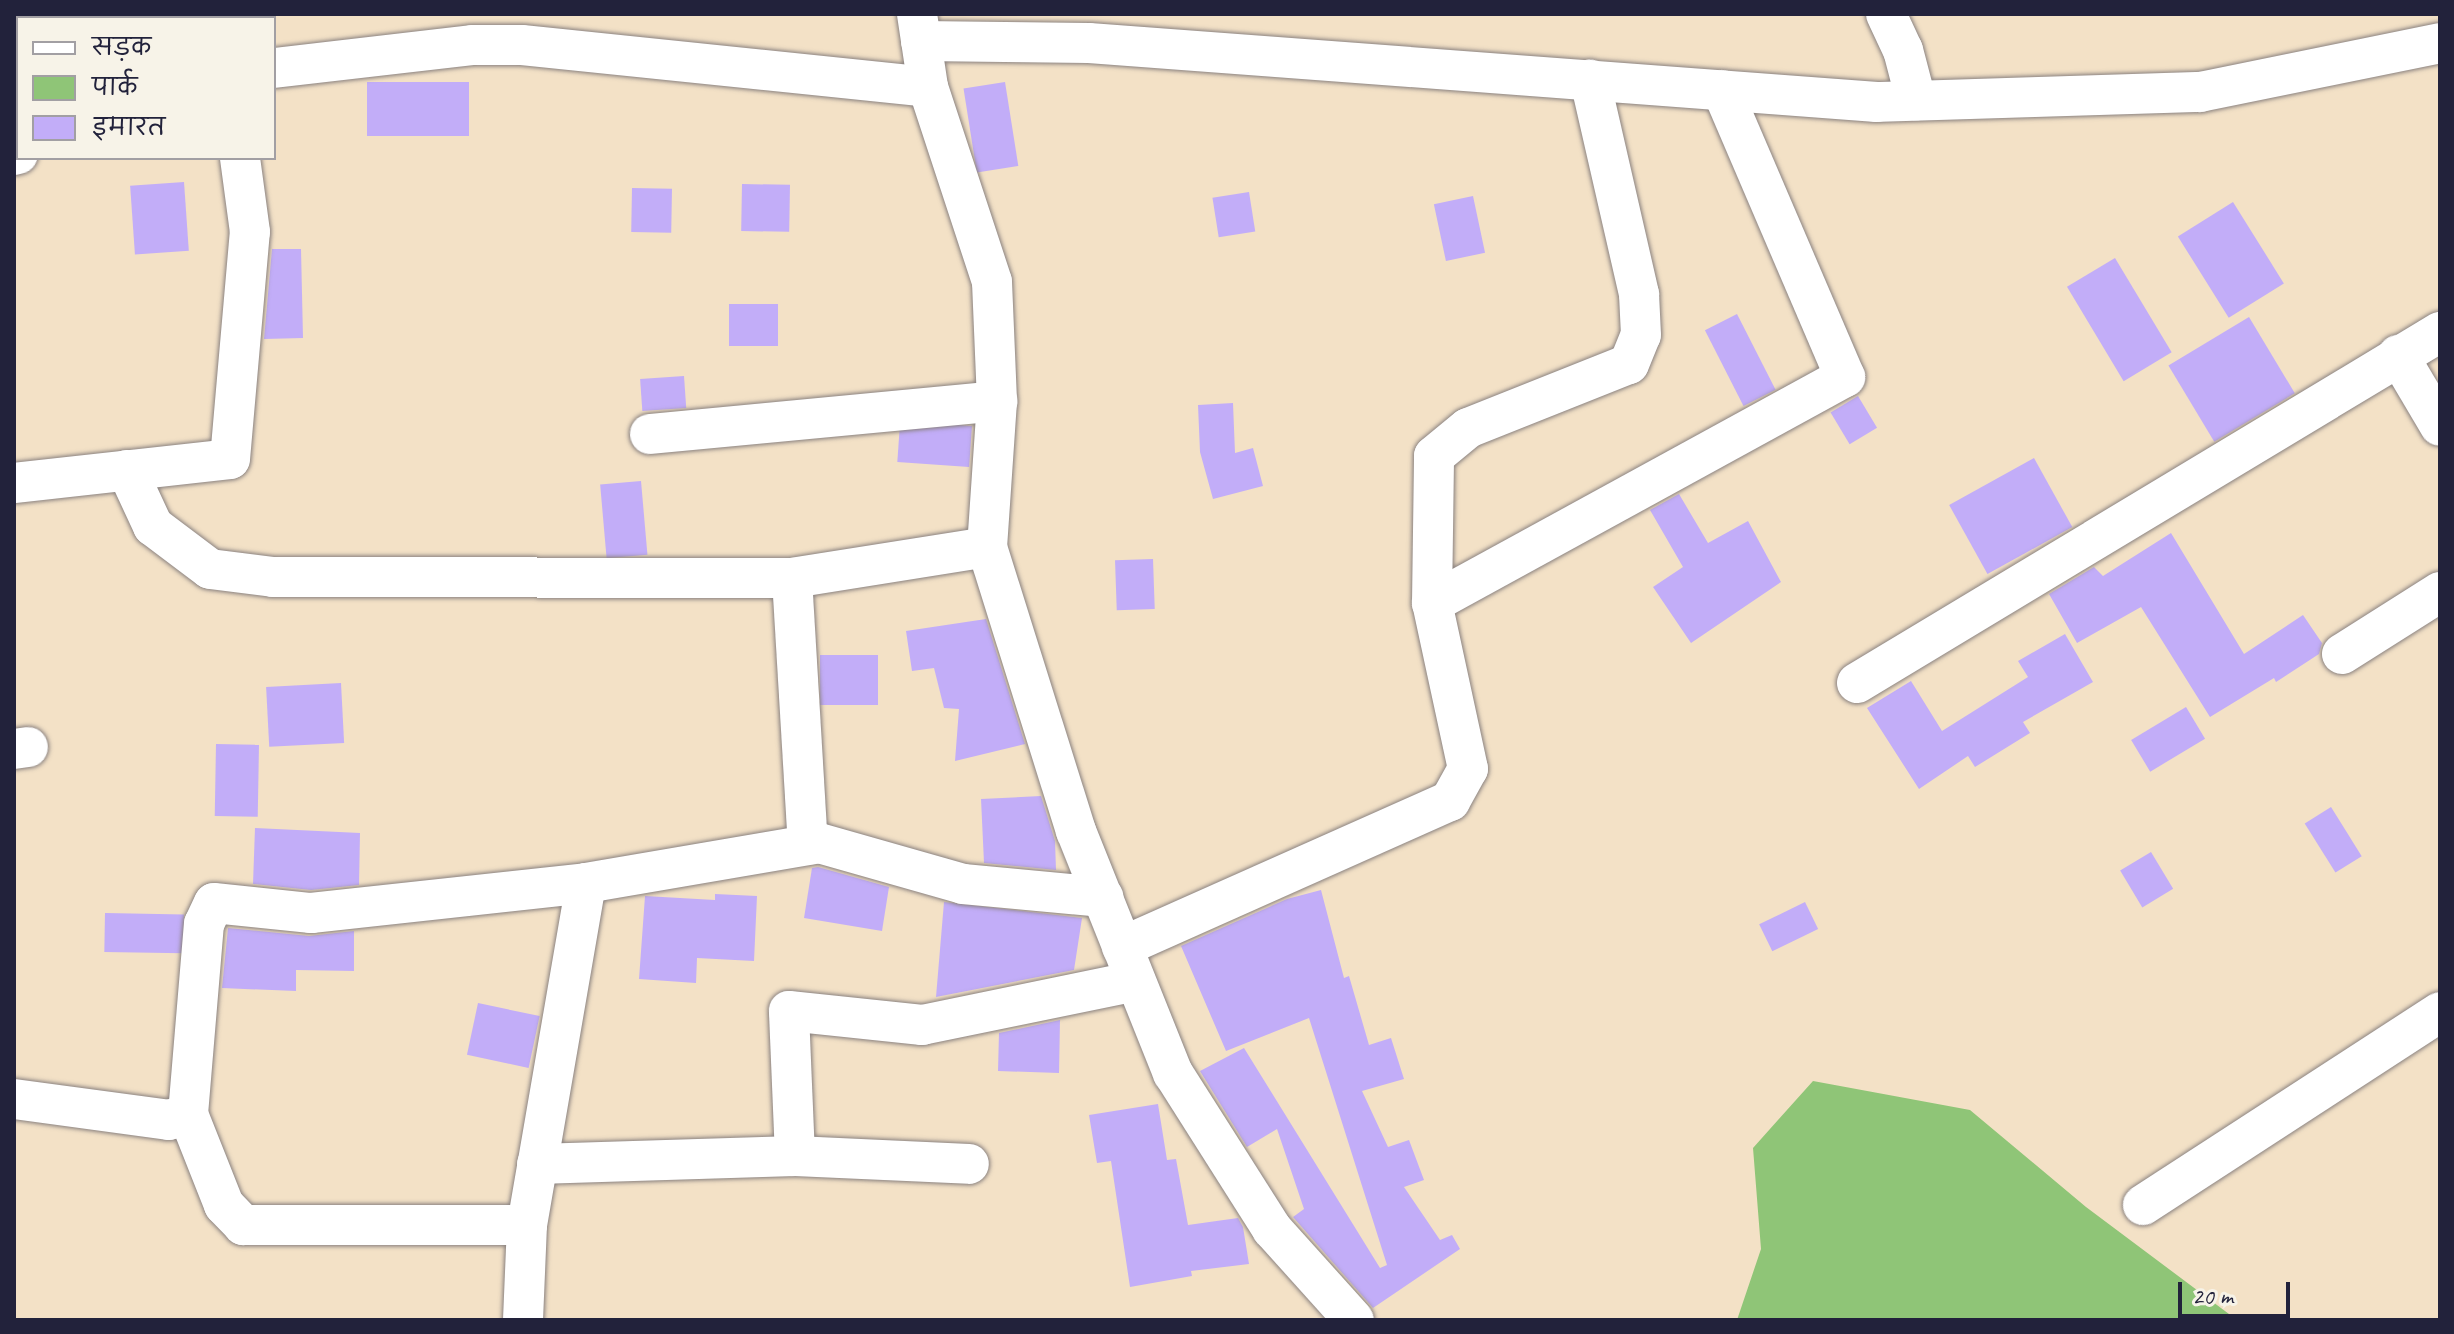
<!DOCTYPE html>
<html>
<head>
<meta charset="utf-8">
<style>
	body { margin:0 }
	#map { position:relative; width:2454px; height:1334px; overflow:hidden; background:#f3e1c6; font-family:Caveat,"Playpen Sans Deva",sans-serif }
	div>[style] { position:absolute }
	.green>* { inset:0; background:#8fc577 }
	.building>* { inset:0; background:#c2adf8; transform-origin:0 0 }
	.roads { filter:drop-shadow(0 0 2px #8a8280) drop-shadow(0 0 2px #8a8280) }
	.minor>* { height:40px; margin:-20px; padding:0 20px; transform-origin:20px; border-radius:20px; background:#fff }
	span { translate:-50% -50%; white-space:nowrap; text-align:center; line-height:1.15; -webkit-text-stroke:8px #f7f3e8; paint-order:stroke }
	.frame { position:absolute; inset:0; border:16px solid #22223b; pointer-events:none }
	.legend { position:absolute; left:16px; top:16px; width:260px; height:144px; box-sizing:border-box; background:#f7f3e8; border:2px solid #a29fa3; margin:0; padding:10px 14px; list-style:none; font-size:24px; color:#22223b }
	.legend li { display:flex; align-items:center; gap:16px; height:40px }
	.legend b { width:40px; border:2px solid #a29fa3 }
	.scale { position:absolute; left:2178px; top:1282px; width:112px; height:36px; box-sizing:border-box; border:4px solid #22223b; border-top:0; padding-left:10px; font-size:24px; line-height:28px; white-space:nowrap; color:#22223b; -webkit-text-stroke:6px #f7f3e8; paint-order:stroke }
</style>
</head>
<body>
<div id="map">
	<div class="green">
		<div style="clip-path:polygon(1813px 1081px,1970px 1110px,2086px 1207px,2237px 1320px,1737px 1320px,1761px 1249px,1753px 1148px)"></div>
	</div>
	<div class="building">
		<div style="left:367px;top:82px;width:102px;height:54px"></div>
		<div style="left:1005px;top:82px;width:85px;height:42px;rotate:81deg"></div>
		<div style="left:184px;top:182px;width:69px;height:54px;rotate:86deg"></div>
		<div style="left:742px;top:184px;width:48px;height:47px;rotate:1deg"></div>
		<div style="left:632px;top:188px;width:40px;height:44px;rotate:1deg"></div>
		<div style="left:1249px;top:192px;width:40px;height:37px;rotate:81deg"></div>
		<div style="left:1473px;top:196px;width:58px;height:40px;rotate:78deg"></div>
		<div style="left:2233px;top:202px;width:96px;height:65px;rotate:58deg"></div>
		<div style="clip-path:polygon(272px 249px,301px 249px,303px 338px,264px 339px)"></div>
		<div style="left:2115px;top:258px;width:110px;height:56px;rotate:59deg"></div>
		<div style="left:729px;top:304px;width:49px;height:42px"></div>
		<div style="left:1737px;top:314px;width:85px;height:36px;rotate:63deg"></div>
		<div style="left:2249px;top:317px;width:89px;height:94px;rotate:59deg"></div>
		<div style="left:684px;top:376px;width:32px;height:44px;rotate:86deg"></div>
		<div style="left:1858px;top:396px;width:37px;height:32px;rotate:59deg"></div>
		<div style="clip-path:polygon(1233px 403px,1235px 453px,1253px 448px,1263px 486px,1213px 499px,1200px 452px,1198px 405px)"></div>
		<div style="left:972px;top:426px;width:41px;height:72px;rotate:94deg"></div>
		<div style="left:2034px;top:458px;width:79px;height:97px;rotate:61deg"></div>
		<div style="left:641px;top:481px;width:74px;height:41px;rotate:85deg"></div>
		<div style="clip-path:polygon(1679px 494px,1708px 543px,1748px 521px,1781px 582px,1691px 643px,1653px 587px,1683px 567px,1650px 510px)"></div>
		<div style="clip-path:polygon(2171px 533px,2244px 654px,2303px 615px,2322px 643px,2319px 654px,2276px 682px,2274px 678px,2210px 717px,2141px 607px,2077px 643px,2049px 594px,2094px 567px,2103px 576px)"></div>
		<div style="left:1153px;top:559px;width:50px;height:38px;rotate:88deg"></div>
		<div style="clip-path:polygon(986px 619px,1025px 744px,955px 761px,959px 709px,944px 708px,934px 668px,912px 671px,906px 631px)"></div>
		<div style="clip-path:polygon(2065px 634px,2093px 682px,2023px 722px,2030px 733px,1975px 767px,1968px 756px,1919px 789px,1867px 708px,1911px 681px,1942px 731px,2028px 677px,2018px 661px)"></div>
		<div style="left:820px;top:655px;width:58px;height:50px"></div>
		<div style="left:341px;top:683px;width:60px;height:75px;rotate:87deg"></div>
		<div style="left:2186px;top:707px;width:37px;height:64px;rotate:59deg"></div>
		<div style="left:216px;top:744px;width:43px;height:72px;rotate:1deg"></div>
		<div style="clip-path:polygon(1041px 796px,1055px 841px,1056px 870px,984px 863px,981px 799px)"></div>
		<div style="left:2331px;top:807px;width:58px;height:31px;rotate:58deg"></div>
		<div style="clip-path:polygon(255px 828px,360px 833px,359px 885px,311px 890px,253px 884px)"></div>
		<div style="left:2151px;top:852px;width:43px;height:36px;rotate:59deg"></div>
		<div style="clip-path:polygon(818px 867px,889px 887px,882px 931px,804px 918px,812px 868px)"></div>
		<div style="clip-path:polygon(1321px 890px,1344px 978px,1349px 976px,1369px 1045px,1391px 1038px,1404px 1079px,1362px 1091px,1388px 1147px,1409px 1140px,1424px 1180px,1404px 1187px,1440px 1240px,1452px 1235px,1460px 1249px,1373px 1308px,1293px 1217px,1304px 1209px,1277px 1129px,1247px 1147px,1200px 1071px,1244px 1048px,1380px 1268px,1387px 1265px,1309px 1018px,1226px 1051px,1181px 946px,1287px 899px)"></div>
		<div style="clip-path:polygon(715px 894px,757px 896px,754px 961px,697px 958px,696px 983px,639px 979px,645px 896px,715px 900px)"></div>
		<div style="clip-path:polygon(944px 902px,1082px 918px,1074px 970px,936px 997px)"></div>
		<div style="left:1805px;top:902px;width:30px;height:51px;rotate:64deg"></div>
		<div style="left:105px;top:913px;width:79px;height:39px;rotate:1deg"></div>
		<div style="clip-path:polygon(228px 928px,309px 936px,354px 931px,354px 971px,296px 970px,296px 991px,222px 988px)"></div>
		<div style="left:478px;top:1003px;width:63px;height:53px;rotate:12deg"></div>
		<div style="clip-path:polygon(1060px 1020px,1059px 1073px,998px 1071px,999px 1033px)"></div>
		<div style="clip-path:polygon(1158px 1104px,1167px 1160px,1176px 1159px,1188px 1225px,1238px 1218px,1243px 1227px,1249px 1264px,1191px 1271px,1192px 1276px,1130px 1287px,1111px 1161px,1097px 1163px,1089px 1115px)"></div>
	</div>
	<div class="roads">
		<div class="minor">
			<div style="left:220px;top:14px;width:4px;rotate:76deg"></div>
			<div style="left:917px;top:14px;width:74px;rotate:81.4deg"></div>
			<div style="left:928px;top:87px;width:205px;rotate:71.8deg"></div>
			<div style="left:992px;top:282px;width:119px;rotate:87.6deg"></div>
			<div style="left:997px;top:401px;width:146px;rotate:93.9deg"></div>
			<div style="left:987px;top:547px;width:298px;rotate:72.6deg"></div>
			<div style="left:1076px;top:831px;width:261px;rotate:68.2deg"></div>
			<div style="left:1173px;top:1073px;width:185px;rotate:57.6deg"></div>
			<div style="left:1272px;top:1229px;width:122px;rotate:48deg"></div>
			<div style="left:1886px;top:14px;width:40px;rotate:65deg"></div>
			<div style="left:1903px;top:50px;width:52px;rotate:75.4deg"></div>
			<div style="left:921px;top:41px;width:168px;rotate:0.7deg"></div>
			<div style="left:1089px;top:43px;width:790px;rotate:4.28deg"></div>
			<div style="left:1877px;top:102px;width:323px;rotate:-1.8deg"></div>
			<div style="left:2200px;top:92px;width:245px;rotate:-11.5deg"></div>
			<div style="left:274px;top:68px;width:199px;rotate:-6.6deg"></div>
			<div style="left:472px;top:45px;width:50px"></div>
			<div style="left:522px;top:45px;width:408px;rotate:5.9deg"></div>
			<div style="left:14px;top:155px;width:4px;rotate:-14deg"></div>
			<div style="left:2398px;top:355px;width:82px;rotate:59.4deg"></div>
			<div style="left:650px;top:434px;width:349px;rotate:-5.4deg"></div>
			<div style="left:127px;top:470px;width:62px;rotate:65.1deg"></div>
			<div style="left:153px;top:526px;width:71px;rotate:37deg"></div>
			<div style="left:210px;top:569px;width:64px;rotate:7.2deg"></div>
			<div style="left:273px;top:577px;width:519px;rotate:0.11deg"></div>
			<div style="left:792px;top:578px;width:197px;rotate:-9deg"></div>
			<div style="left:14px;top:483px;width:217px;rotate:-6.3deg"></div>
			<div style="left:230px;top:459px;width:228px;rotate:-85deg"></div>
			<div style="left:250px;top:232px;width:75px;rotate:-97.7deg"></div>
			<div style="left:792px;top:578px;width:267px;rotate:86.6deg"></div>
			<div style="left:1432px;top:603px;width:471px;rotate:-28.7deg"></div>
			<div style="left:1845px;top:377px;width:312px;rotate:-113.2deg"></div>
			<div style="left:2342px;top:654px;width:116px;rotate:-32.3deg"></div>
			<div style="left:1857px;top:683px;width:681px;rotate:-31.05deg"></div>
			<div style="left:14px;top:749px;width:14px;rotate:-8deg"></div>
			<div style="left:1122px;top:947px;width:359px;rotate:-24deg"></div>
			<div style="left:1450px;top:801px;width:37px;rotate:-61deg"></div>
			<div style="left:1468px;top:769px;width:170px;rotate:-102.2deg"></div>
			<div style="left:1432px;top:603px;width:147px;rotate:-89.2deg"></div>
			<div style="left:1434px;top:456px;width:44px;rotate:-39.5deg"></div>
			<div style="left:1468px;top:428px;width:173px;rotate:-21.7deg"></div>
			<div style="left:1629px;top:364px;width:31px;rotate:-68deg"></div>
			<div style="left:1641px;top:335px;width:41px;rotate:-92.8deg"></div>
			<div style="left:1639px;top:294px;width:220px;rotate:-102.9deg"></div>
			<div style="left:14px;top:1099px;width:156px;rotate:7.7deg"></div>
			<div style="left:169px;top:1120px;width:20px;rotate:-18deg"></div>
			<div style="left:188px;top:1114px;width:191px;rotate:-85.2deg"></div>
			<div style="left:204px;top:924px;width:23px;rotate:-65deg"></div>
			<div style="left:214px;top:903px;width:98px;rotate:5.9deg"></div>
			<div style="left:311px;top:913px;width:277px;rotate:-6.2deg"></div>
			<div style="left:586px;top:883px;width:236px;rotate:-9.7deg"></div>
			<div style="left:819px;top:843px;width:150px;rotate:15.9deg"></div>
			<div style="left:963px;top:884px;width:141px;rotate:5.3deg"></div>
			<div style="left:188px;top:1114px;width:98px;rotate:68.4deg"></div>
			<div style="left:224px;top:1205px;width:28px;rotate:46deg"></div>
			<div style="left:243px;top:1225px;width:284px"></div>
			<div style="left:795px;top:1156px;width:145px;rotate:-92.4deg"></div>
			<div style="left:789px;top:1011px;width:134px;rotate:6deg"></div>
			<div style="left:922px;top:1025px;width:218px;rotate:-11.6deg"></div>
			<div style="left:537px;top:1164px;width:258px;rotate:-1.8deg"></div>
			<div style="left:795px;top:1156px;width:174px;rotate:2.6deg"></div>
			<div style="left:2143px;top:1205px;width:354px;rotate:-33deg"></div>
			<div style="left:523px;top:1320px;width:95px;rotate:-87.6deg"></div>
			<div style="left:527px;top:1225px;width:347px;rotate:-80.2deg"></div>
		</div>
	</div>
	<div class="frame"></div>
	<ul class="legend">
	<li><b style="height:10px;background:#fff"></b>सड़क</li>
	<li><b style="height:22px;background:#8fc577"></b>पार्क</li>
	<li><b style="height:22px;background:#c2adf8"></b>इमारत</li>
	</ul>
	<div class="scale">20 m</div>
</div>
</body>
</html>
